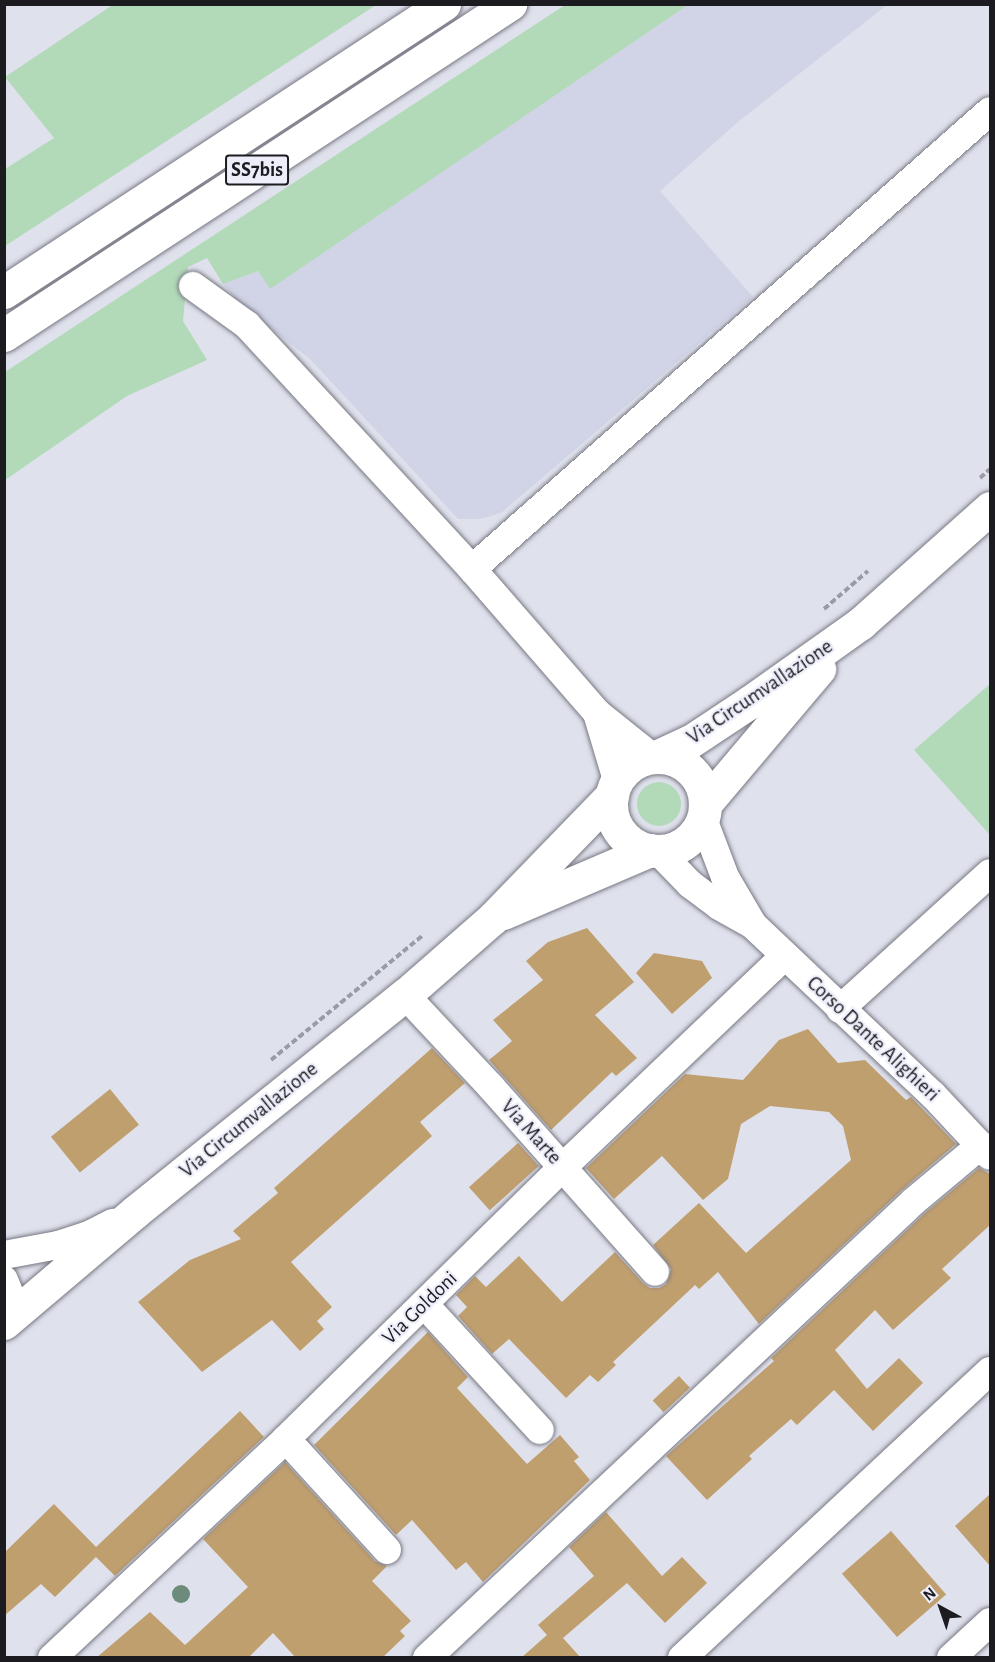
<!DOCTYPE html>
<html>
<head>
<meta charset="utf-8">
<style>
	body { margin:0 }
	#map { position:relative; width:995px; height:1662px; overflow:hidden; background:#dfe1ec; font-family:"Alegreya Sans",sans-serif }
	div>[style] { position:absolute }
	.built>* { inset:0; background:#d1d4e6 }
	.green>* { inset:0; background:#b2dab8 }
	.round { border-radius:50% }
	.building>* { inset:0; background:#c09f6f; transform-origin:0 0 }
	.path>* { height:4px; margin-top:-2px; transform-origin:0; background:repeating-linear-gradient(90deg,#9a9ba4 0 6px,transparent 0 9px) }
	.roads { filter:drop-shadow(0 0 2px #777882) drop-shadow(0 0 2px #777882) }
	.street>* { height:28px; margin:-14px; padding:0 14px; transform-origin:14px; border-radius:14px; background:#fff }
	.secondary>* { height:33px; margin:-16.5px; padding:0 16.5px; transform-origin:16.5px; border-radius:16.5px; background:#fff }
	.secondary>.ring { margin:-16.5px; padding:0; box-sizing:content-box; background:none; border:33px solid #fff; border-radius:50% }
	.highway>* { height:33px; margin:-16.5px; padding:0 16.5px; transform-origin:16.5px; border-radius:16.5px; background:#fff }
	.trees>* { width:18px; height:18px; margin:-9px; border-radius:50%; background:#6c8b7b }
	span { translate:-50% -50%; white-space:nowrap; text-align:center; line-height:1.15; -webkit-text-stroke:4.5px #edeefa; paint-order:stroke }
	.shield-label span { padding:2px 4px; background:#edeefa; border:2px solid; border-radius:4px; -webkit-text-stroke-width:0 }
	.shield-label { font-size:20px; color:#1c1c20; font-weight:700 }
	.street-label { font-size:21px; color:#1c1c20 }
	.frame { position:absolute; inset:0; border:6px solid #1c1c20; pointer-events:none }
	.north { position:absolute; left:911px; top:1578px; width:60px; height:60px; -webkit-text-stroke:4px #edeefa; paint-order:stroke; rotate:320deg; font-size:16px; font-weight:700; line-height:24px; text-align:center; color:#1c1c20 }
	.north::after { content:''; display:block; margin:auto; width:21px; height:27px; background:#1c1c20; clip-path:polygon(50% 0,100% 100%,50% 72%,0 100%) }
</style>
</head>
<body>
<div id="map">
	<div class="built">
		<div style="clip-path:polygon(688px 5px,887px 5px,739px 121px,660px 191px,753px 297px,501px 513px,480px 519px,458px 519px,310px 359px,242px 306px,223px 284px,258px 271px,270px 288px)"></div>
	</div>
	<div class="green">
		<div style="clip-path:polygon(114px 4px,376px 5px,5px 246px,5px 169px,54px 138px,5px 77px)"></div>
		<div style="clip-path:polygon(565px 5px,688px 5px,270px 289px,258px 271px,223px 284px,207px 258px,188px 267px,183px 321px,207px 360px,127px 396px,5px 480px,5px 372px)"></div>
		<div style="clip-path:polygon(990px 684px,990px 835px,914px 750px)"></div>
		<div class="round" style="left:637px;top:782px;width:44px;height:44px"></div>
	</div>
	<div class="building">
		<div style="clip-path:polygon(587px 928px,634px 982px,595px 1015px,637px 1058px,616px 1076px,612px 1072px,551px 1130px,489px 1060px,512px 1041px,493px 1020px,543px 980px,526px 961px,548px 942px)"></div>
		<div style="clip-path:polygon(654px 953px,702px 961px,712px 978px,672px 1014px,636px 973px)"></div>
		<div style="clip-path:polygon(808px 1029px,838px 1063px,865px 1060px,906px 1100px,911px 1097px,956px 1144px,903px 1189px,759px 1324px,718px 1272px,699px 1289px,695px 1285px,613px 1362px,616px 1365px,598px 1382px,590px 1375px,566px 1398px,509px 1339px,492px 1354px,458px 1316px,467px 1307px,456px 1295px,475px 1276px,486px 1287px,519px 1256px,562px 1302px,615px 1252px,643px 1283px,650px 1288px,659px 1288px,666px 1284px,671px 1269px,653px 1245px,699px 1203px,746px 1253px,851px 1160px,843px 1126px,829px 1112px,770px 1106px,741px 1124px,728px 1179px,703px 1200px,662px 1156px,614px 1199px,586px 1168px,685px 1074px,743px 1080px,779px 1040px)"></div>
		<div style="clip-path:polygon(432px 1048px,465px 1083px,420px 1122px,432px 1136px,291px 1262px,332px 1307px,317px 1321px,324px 1329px,300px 1351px,272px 1320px,202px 1372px,138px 1302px,190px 1260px,241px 1239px,233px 1231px,278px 1193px,274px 1188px)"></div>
		<div style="left:110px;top:1089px;width:46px;height:76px;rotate:51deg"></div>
		<div style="left:518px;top:1143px;width:31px;height:66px;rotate:48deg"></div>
		<div style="clip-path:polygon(979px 1168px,990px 1174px,990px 1225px,942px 1269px,951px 1278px,893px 1330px,875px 1310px,835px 1350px,867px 1389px,899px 1358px,923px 1383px,873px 1431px,834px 1390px,797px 1425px,791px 1419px,749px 1456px,752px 1459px,707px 1500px,666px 1456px,774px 1361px,771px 1358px,925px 1213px)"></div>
		<div style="clip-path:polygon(428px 1332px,468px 1377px,457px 1388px,527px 1464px,560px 1435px,579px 1457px,574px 1461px,590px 1480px,483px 1582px,466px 1562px,456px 1570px,412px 1520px,396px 1535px,314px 1445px)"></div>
		<div style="left:679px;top:1376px;width:16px;height:36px;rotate:47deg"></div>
		<div style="clip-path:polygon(240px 1411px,264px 1437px,115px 1576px,96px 1557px,55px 1597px,41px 1584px,4px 1616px,4px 1553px,54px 1504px,96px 1547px)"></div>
		<div style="clip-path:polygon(285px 1462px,375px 1561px,387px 1566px,372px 1581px,411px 1621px,400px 1631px,405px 1636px,382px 1658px,296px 1658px,273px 1633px,248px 1658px,96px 1658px,150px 1612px,185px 1645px,248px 1587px,203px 1539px)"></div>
		<div style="clip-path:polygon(990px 1494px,990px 1566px,955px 1526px)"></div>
		<div style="clip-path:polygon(606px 1512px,662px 1576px,682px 1557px,707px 1583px,665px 1623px,627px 1583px,563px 1638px,581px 1658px,521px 1658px,547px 1635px,538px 1625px,594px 1576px,569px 1547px)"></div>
		<div style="left:891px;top:1531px;width:84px;height:65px;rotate:49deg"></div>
	</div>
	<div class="path">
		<div style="left:980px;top:478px;width:13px;rotate:-42deg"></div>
		<div style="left:824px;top:609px;width:58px;rotate:-40.8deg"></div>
		<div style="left:271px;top:1060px;width:197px;rotate:-39.4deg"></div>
	</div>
	<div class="roads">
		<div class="street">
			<div style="left:193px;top:286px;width:67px;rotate:35.8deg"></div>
			<div style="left:247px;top:325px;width:332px;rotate:47.3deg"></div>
			<div style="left:472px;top:569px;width:191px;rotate:49deg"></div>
			<div style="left:597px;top:713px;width:70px;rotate:38.7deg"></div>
			<div style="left:472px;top:569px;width:691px;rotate:-41.48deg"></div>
			<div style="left:597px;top:713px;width:70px;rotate:73.4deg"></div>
			<div style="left:703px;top:819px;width:62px;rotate:69.2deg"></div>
			<div style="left:725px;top:877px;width:53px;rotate:59.6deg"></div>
			<div style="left:658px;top:851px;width:46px;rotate:45.9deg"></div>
			<div style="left:690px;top:884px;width:36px;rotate:37deg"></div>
			<div style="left:719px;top:906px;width:39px;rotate:29deg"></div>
			<div style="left:753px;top:925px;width:248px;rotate:43.4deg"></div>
			<div style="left:933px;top:1095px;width:83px;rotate:46.9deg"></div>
			<div style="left:405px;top:995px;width:126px;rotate:46.9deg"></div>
			<div style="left:491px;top:1087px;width:247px;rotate:48.4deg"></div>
			<div style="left:840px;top:1009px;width:202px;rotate:-42.2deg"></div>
			<div style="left:4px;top:1255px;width:55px;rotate:-10.5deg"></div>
			<div style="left:58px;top:1245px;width:33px;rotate:-18deg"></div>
			<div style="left:89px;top:1235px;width:27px;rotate:-27deg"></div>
			<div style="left:4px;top:1280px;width:35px;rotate:68deg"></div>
			<div style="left:424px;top:1304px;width:171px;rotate:47.4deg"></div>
			<div style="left:286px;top:1439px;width:150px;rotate:47.7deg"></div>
			<div style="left:52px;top:1658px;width:320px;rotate:-43.1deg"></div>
			<div style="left:286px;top:1439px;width:387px;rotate:-44.5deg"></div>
			<div style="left:562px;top:1168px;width:308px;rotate:-43.6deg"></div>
			<div style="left:427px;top:1658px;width:668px;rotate:-43.18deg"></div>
			<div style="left:914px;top:1201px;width:87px;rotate:-39.9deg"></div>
			<div style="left:682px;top:1658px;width:421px;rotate:-43deg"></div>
			<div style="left:951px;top:1658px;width:53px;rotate:-42.7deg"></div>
		</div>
		<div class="secondary">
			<div style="left:656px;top:757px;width:38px;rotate:-25deg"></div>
			<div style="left:691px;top:741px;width:71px;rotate:-33.5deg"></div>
			<div style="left:750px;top:702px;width:136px;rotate:-35.4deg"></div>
			<div style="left:861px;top:623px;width:173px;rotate:-41.7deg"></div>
			<div class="ring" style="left:611px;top:757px;width:61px;height:61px"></div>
			<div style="left:705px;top:804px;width:177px;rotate:-49.8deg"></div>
			<div style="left:503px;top:913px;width:160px;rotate:-23.2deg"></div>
			<div style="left:4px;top:1323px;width:173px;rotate:-40.3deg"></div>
			<div style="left:136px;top:1211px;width:345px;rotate:-38.8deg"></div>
			<div style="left:405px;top:995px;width:117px;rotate:-41.2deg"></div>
			<div style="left:493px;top:918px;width:171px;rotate:-45.9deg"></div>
		</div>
		<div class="highway">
			<div style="left:4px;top:292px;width:526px;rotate:-33.21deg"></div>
			<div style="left:4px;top:335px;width:605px;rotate:-33.19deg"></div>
		</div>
	</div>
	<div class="trees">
		<div style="left:181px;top:1594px"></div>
	</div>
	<div class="shield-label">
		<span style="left:257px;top:170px">SS7bis</span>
	</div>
	<div class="street-label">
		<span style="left:760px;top:692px;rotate:-34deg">Via Circumvallazione</span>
		<span style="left:873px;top:1039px;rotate:43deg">Corso Dante Alighieri</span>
		<span style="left:249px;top:1120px;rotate:-39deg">Via Circumvallazione</span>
		<span style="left:531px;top:1132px;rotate:48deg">Via Marte</span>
		<span style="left:420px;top:1308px;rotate:-44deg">Via Goldoni</span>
	</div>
	<div class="frame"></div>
	<div class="north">N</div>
</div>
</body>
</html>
